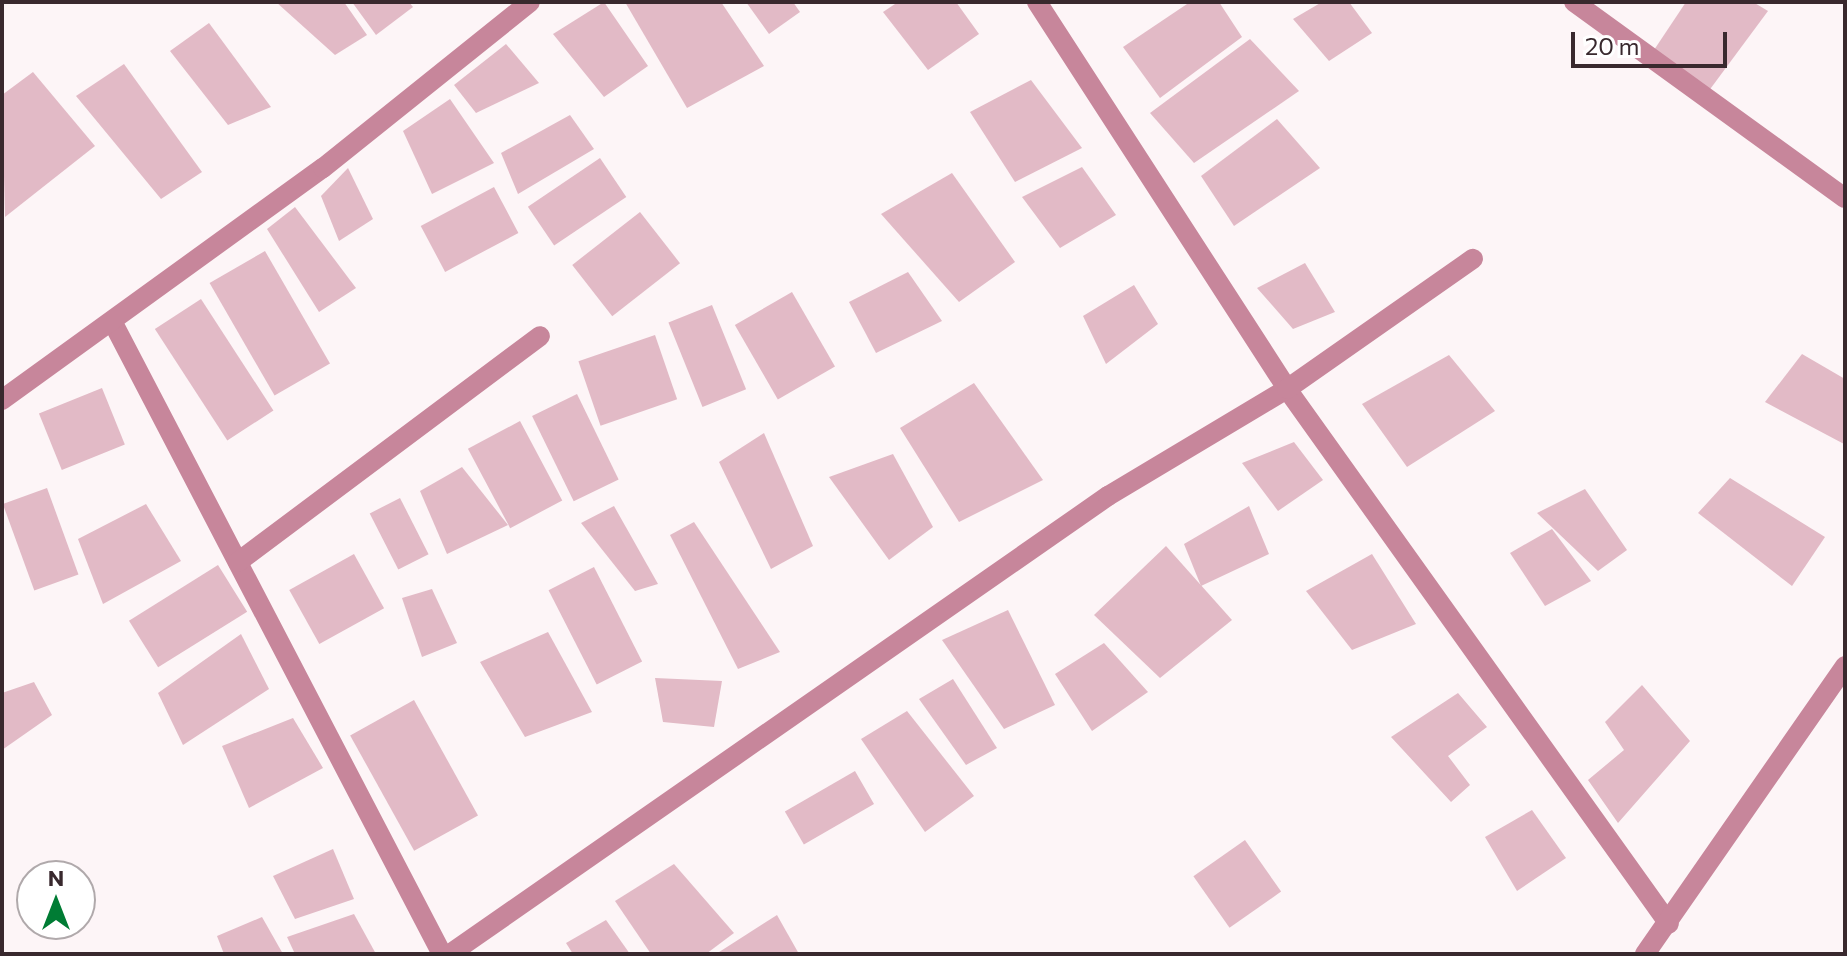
<!DOCTYPE html>
<html>
<head>
<meta charset="utf-8">
<style>
	body { margin:0 }
	#map { position:relative; width:1847px; height:956px; overflow:hidden; background:#fdf5f7; font-family:Commissioner,sans-serif }
	div>[style] { position:absolute }
	.building>* { inset:0; background:#e2bac6; transform-origin:0 0 }
	.street>* { height:20px; margin:-10px; padding:0 10px; transform-origin:10px; border-radius:10px; background:#c7869b }
	span { translate:-50% -50%; white-space:nowrap; text-align:center; line-height:1.15; -webkit-text-stroke:6px #fff; paint-order:stroke }
	.frame { position:absolute; inset:0; border:4px solid #39292e; pointer-events:none }
	.north { position:absolute; left:16px; top:860px; width:80px; height:80px; box-sizing:border-box; background:#fff; border:2px solid #b0a9ab; border-radius:50%; rotate:0deg; font-size:22px; font-weight:700; line-height:32px; text-align:center; color:#39292e }
	.north::after { content:''; display:block; margin:auto; width:28px; height:36px; background:#007c34; clip-path:polygon(50% 0,100% 100%,50% 72%,0 100%) }
	.scale { position:absolute; left:1571px; top:32px; width:156px; height:36px; box-sizing:border-box; border:4px solid #39292e; border-top:0; padding-left:10px; font-size:24px; line-height:28px; white-space:nowrap; color:#39292e; -webkit-text-stroke:6px #fff; paint-order:stroke }
</style>
</head>
<body>
<div id="map">
	<div class="building">
		<div style="clip-path:polygon(276px 2px,344px 2px,367px 35px,335px 55px)"></div>
		<div style="clip-path:polygon(352px 2px,409px 2px,413px 7px,376px 35px)"></div>
		<div style="clip-path:polygon(604px 2px,648px 66px,604px 97px,553px 34px)"></div>
		<div style="clip-path:polygon(625px 2px,721px 2px,764px 66px,687px 108px)"></div>
		<div style="clip-path:polygon(746px 2px,793px 2px,800px 12px,769px 34px)"></div>
		<div style="clip-path:polygon(898px 2px,956px 2px,979px 34px,928px 70px,883px 12px)"></div>
		<div style="clip-path:polygon(1190px 2px,1219px 2px,1242px 37px,1160px 98px,1123px 47px)"></div>
		<div style="clip-path:polygon(1322px 2px,1349px 2px,1372px 33px,1329px 61px,1293px 19px)"></div>
		<div style="clip-path:polygon(1686px 2px,1753px 2px,1768px 11px,1708px 92px,1648px 59px)"></div>
		<div style="clip-path:polygon(209px 23px,271px 107px,228px 125px,170px 51px)"></div>
		<div style="clip-path:polygon(1250px 39px,1299px 91px,1194px 163px,1150px 113px)"></div>
		<div style="clip-path:polygon(506px 44px,539px 83px,476px 113px,454px 85px)"></div>
		<div style="clip-path:polygon(124px 64px,202px 172px,161px 199px,76px 96px)"></div>
		<div style="clip-path:polygon(33px 72px,95px 146px,5px 217px,2px 95px)"></div>
		<div style="clip-path:polygon(1031px 80px,1082px 148px,1015px 182px,970px 112px)"></div>
		<div style="clip-path:polygon(450px 99px,494px 163px,432px 194px,403px 131px)"></div>
		<div style="clip-path:polygon(570px 115px,594px 149px,518px 194px,501px 153px)"></div>
		<div style="clip-path:polygon(1277px 119px,1320px 168px,1234px 226px,1201px 176px)"></div>
		<div style="left:600px;top:158px;width:47px;height:87px;rotate:56deg"></div>
		<div style="clip-path:polygon(1082px 167px,1116px 215px,1060px 248px,1022px 197px)"></div>
		<div style="clip-path:polygon(348px 168px,373px 219px,339px 241px,321px 196px)"></div>
		<div style="clip-path:polygon(952px 173px,1015px 262px,959px 302px,881px 214px)"></div>
		<div style="left:494px;top:187px;width:52px;height:83px;rotate:62deg"></div>
		<div style="clip-path:polygon(295px 207px,356px 288px,319px 312px,267px 229px)"></div>
		<div style="left:640px;top:212px;width:65px;height:86px;rotate:52deg"></div>
		<div style="left:265px;top:251px;width:130px;height:64px;rotate:60deg"></div>
		<div style="clip-path:polygon(1305px 263px,1335px 312px,1293px 329px,1257px 288px)"></div>
		<div style="clip-path:polygon(908px 272px,942px 321px,876px 353px,849px 302px)"></div>
		<div style="clip-path:polygon(1134px 285px,1158px 324px,1106px 364px,1083px 316px)"></div>
		<div style="left:792px;top:292px;width:86px;height:66px;rotate:60deg"></div>
		<div style="left:201px;top:299px;width:133px;height:55px;rotate:57deg"></div>
		<div style="left:712px;top:305px;width:91px;height:47px;rotate:68deg"></div>
		<div style="left:655px;top:335px;width:68px;height:81px;rotate:71deg"></div>
		<div style="clip-path:polygon(1802px 354px,1845px 379px,1844px 444px,1765px 402px)"></div>
		<div style="clip-path:polygon(1449px 355px,1495px 411px,1407px 467px,1362px 404px)"></div>
		<div style="clip-path:polygon(974px 383px,1043px 480px,959px 522px,900px 428px)"></div>
		<div style="left:102px;top:388px;width:61px;height:68px;rotate:68deg"></div>
		<div style="left:577px;top:394px;width:95px;height:50px;rotate:64deg"></div>
		<div style="left:520px;top:421px;width:90px;height:59px;rotate:62deg"></div>
		<div style="clip-path:polygon(764px 433px,813px 546px,771px 569px,719px 462px)"></div>
		<div style="clip-path:polygon(1294px 442px,1323px 480px,1278px 511px,1242px 463px)"></div>
		<div style="clip-path:polygon(893px 454px,933px 527px,889px 560px,829px 477px)"></div>
		<div style="clip-path:polygon(462px 467px,508px 525px,447px 554px,420px 491px)"></div>
		<div style="clip-path:polygon(1730px 478px,1825px 537px,1792px 586px,1698px 513px)"></div>
		<div style="left:47px;top:488px;width:92px;height:47px;rotate:70deg"></div>
		<div style="clip-path:polygon(1585px 489px,1627px 550px,1598px 571px,1537px 513px)"></div>
		<div style="left:400px;top:498px;width:63px;height:34px;rotate:63deg"></div>
		<div style="clip-path:polygon(146px 504px,181px 561px,103px 604px,78px 539px)"></div>
		<div style="clip-path:polygon(614px 506px,658px 584px,635px 591px,581px 523px)"></div>
		<div style="clip-path:polygon(1249px 506px,1269px 554px,1201px 586px,1184px 544px)"></div>
		<div style="clip-path:polygon(694px 522px,780px 652px,738px 669px,670px 535px)"></div>
		<div style="clip-path:polygon(1552px 529px,1591px 581px,1545px 606px,1510px 553px)"></div>
		<div style="clip-path:polygon(1166px 546px,1232px 620px,1160px 678px,1094px 615px)"></div>
		<div style="left:354px;top:554px;width:62px;height:74px;rotate:61deg"></div>
		<div style="clip-path:polygon(1372px 554px,1416px 624px,1352px 650px,1306px 591px)"></div>
		<div style="left:218px;top:565px;width:55px;height:105px;rotate:58deg"></div>
		<div style="left:594px;top:567px;width:106px;height:51px;rotate:63deg"></div>
		<div style="clip-path:polygon(432px 589px,457px 643px,422px 657px,402px 598px)"></div>
		<div style="clip-path:polygon(1008px 610px,1055px 705px,1004px 729px,942px 640px)"></div>
		<div style="clip-path:polygon(548px 632px,592px 712px,525px 737px,480px 662px)"></div>
		<div style="clip-path:polygon(241px 634px,269px 689px,183px 745px,158px 693px)"></div>
		<div style="clip-path:polygon(1104px 643px,1148px 692px,1092px 731px,1055px 674px)"></div>
		<div style="clip-path:polygon(655px 678px,722px 681px,714px 727px,663px 722px)"></div>
		<div style="clip-path:polygon(953px 679px,997px 748px,966px 765px,919px 699px)"></div>
		<div style="clip-path:polygon(34px 682px,52px 715px,2px 750px,2px 693px)"></div>
		<div style="clip-path:polygon(1642px 685px,1690px 741px,1618px 823px,1588px 780px,1624px 750px,1605px 722px)"></div>
		<div style="clip-path:polygon(1458px 693px,1487px 727px,1448px 756px,1470px 785px,1451px 802px,1391px 737px)"></div>
		<div style="left:414px;top:700px;width:132px;height:73px;rotate:61deg"></div>
		<div style="clip-path:polygon(907px 711px,974px 796px,925px 832px,861px 739px)"></div>
		<div style="clip-path:polygon(293px 718px,323px 768px,249px 808px,222px 746px)"></div>
		<div style="left:855px;top:771px;width:38px;height:81px;rotate:60deg"></div>
		<div style="clip-path:polygon(1532px 810px,1566px 858px,1517px 891px,1485px 837px)"></div>
		<div style="left:1245px;top:840px;width:63px;height:63px;rotate:55deg"></div>
		<div style="clip-path:polygon(333px 849px,354px 899px,295px 919px,273px 876px)"></div>
		<div style="clip-path:polygon(674px 864px,734px 933px,706px 954px,651px 954px,615px 901px)"></div>
		<div style="clip-path:polygon(354px 914px,376px 954px,295px 954px,287px 937px)"></div>
		<div style="clip-path:polygon(777px 915px,799px 954px,716px 954px)"></div>
		<div style="clip-path:polygon(262px 917px,283px 954px,224px 954px,217px 936px)"></div>
		<div style="clip-path:polygon(606px 920px,630px 954px,573px 954px,566px 943px)"></div>
	</div>
	<div class="street">
		<div style="left:1037px;top:2px;width:461px;rotate:57.1deg"></div>
		<div style="left:1287px;top:389px;width:657px;rotate:54.47deg"></div>
		<div style="left:1574px;top:2px;width:334px;rotate:35.9deg"></div>
		<div style="left:112px;top:321px;width:714px;rotate:62.47deg"></div>
		<div style="left:2px;top:400px;width:396px;rotate:-35.9deg"></div>
		<div style="left:323px;top:168px;width:265px;rotate:-38.7deg"></div>
		<div style="left:238px;top:562px;width:377px;rotate:-36.8deg"></div>
		<div style="left:450px;top:954px;width:802px;rotate:-34.84deg"></div>
		<div style="left:1108px;top:496px;width:209px;rotate:-30.9deg"></div>
		<div style="left:1287px;top:389px;width:227px;rotate:-35deg"></div>
		<div style="left:1645px;top:954px;width:351px;rotate:-55.2deg"></div>
	</div>
	<div class="frame"></div>
	<div class="north">N</div>
	<div class="scale">20 m</div>
</div>
</body>
</html>
